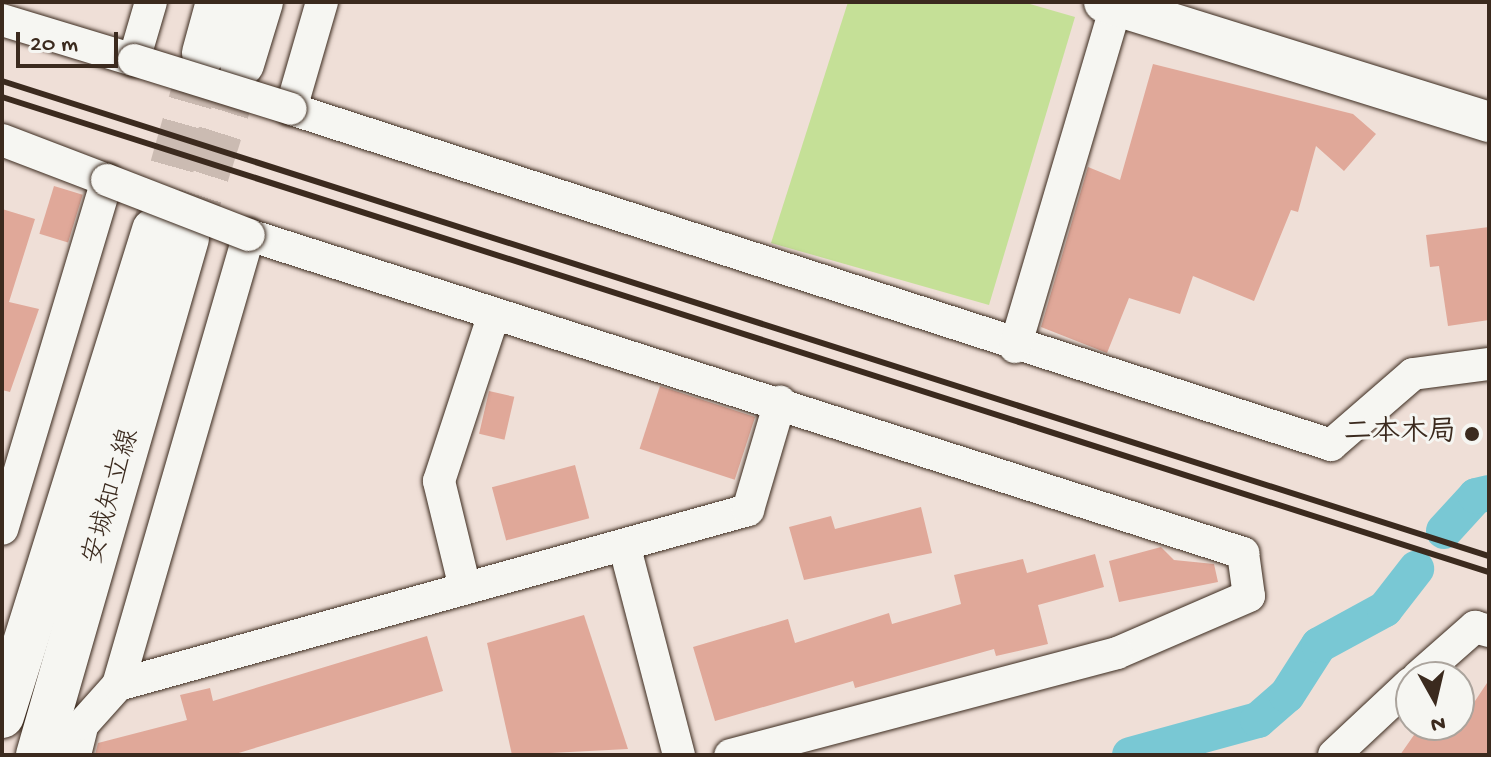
<!DOCTYPE html>
<html>
<head>
<meta charset="utf-8">
<style>
	body { margin:0 }
	#map { position:relative; width:1491px; height:757px; overflow:hidden; background:#efdfd7; font-family:"Gochi Hand","Klee One",sans-serif }
	div>[style] { position:absolute }
	.green>* { inset:0; background:#c5e097 }
	.canal>* { height:36px; margin:-18px; padding:0 18px; transform-origin:18px; border-radius:18px; background:#79c8d4 }
	.building>* { inset:0; background:#e0a899; transform-origin:0 0 }
	.secondary-tunnel>* { height:44px; margin-top:-22px; transform-origin:0; background:repeating-linear-gradient(90deg,#cbbbb2 0 44px,transparent 0 66px) }
	.roads { filter:drop-shadow(0 0 2px #3b2a1e) drop-shadow(0 0 2px #3b2a1e) }
	.minor>* { height:32px; margin:-16px; padding:0 16px; transform-origin:16px; border-radius:16px; background:#f6f6f2 }
	.tertiary>* { height:40px; margin:-20px; padding:0 20px; transform-origin:20px; border-radius:20px; background:#f6f6f2 }
	.secondary>* { height:44px; margin:-22px; padding:0 22px; transform-origin:22px; border-radius:22px; background:#f6f6f2 }
	.rail>* { height:6px; margin:-3px; padding:0 3px; transform-origin:3px; border-radius:3px; background:#3b2a1e }
	.bridges { filter:drop-shadow(0 0 2px #3b2a1e) drop-shadow(0 0 2px #3b2a1e) }
	.minor-bridge>* { height:32px; margin:-16px; padding:0 16px; transform-origin:16px; border-radius:16px; background:#f6f6f2 }
	.dots>* { width:22px; height:22px; translate:-50% -50%; box-sizing:border-box; border:4px solid #f6f6f2; border-radius:50% }
	span { translate:-50% -50%; white-space:nowrap; text-align:center; line-height:1.15; -webkit-text-stroke:6px #f6f6f2; paint-order:stroke }
	.poi-label { font-size:28px; color:#3b2a1e; font-weight:700 }
	.right { translate:-100% -50%; text-align:right }
	.street-label { font-size:28px; color:#3b2a1e }
	.frame { position:absolute; inset:0; border:4px solid #3b2a1e; pointer-events:none }
	.north { position:absolute; left:1395px; top:661px; width:80px; height:80px; box-sizing:border-box; background:#f6f6f2; border:2px solid #aba49d; border-radius:50%; rotate:172deg; font-size:22px; font-weight:700; line-height:32px; text-align:center; color:#3b2a1e }
	.north::after { content:''; display:block; margin:auto; width:28px; height:36px; background:#3b2a1e; clip-path:polygon(50% 0,100% 100%,50% 72%,0 100%) }
	.scale { position:absolute; left:16px; top:32px; width:102px; height:36px; box-sizing:border-box; border:4px solid #3b2a1e; border-top:0; padding-left:10px; font-size:24px; line-height:28px; white-space:nowrap; color:#3b2a1e; -webkit-text-stroke:6px #f6f6f2; paint-order:stroke }
</style>
</head>
<body>
<div id="map">
	<div class="green">
		<div style="clip-path:polygon(848px 2px,1023px 2px,1075px 17px,989px 305px,771px 243px)"></div>
	</div>
	<div class="canal">
		<div style="left:1444px;top:531px;width:47px;rotate:-47.6deg"></div>
		<div style="left:1476px;top:496px;width:13px;rotate:-13deg"></div>
		<div style="left:1130px;top:755px;width:133px;rotate:-15.3deg"></div>
		<div style="left:1258px;top:720px;width:38px;rotate:-41deg"></div>
		<div style="left:1287px;top:695px;width:59px;rotate:-57.4deg"></div>
		<div style="left:1319px;top:645px;width:75px;rotate:-28.6deg"></div>
		<div style="left:1385px;top:609px;width:51px;rotate:-52.2deg"></div>
	</div>
	<div class="building">
		<div style="clip-path:polygon(1153px 64px,1353px 114px,1376px 134px,1344px 171px,1316px 146px,1298px 212px,1291px 210px,1254px 301px,1193px 276px,1180px 314px,1129px 298px,1107px 353px,1041px 327px,1088px 167px,1120px 180px)"></div>
		<div style="left:54px;top:186px;width:30px;height:50px;rotate:17deg"></div>
		<div style="clip-path:polygon(2px 209px,35px 219px,9px 302px,39px 309px,10px 392px,2px 390px)"></div>
		<div style="clip-path:polygon(1489px 227px,1489px 320px,1448px 326px,1439px 266px,1430px 267px,1426px 235px)"></div>
		<div style="left:660px;top:386px;width:100px;height:66px;rotate:18deg"></div>
		<div style="left:489px;top:391px;width:26px;height:44px;rotate:13deg"></div>
		<div style="left:575px;top:465px;width:55px;height:86px;rotate:75deg"></div>
		<div style="clip-path:polygon(921px 507px,932px 553px,804px 580px,789px 527px,831px 516px,835px 529px)"></div>
		<div style="clip-path:polygon(1161px 547px,1174px 560px,1214px 564px,1218px 582px,1119px 602px,1109px 561px)"></div>
		<div style="clip-path:polygon(1095px 554px,1104px 587px,1038px 605px,1048px 644px,996px 656px,994px 649px,855px 688px,853px 681px,715px 721px,693px 647px,788px 619px,795px 643px,889px 613px,892px 624px,961px 604px,954px 575px,1023px 559px,1027px 573px)"></div>
		<div style="clip-path:polygon(584px 615px,628px 749px,512px 755px,487px 643px)"></div>
		<div style="clip-path:polygon(427px 636px,443px 691px,232px 755px,95px 755px,98px 743px,187px 720px,180px 695px,210px 688px,213px 701px)"></div>
		<div style="clip-path:polygon(1489px 680px,1489px 755px,1400px 755px,1421px 725px,1459px 725px)"></div>
	</div>
	<div class="secondary-tunnel">
		<div style="left:154px;top:230px;width:184px;rotate:-74.2deg"></div>
		<div style="left:187px;top:238px;width:182px;rotate:-72.5deg"></div>
	</div>
	<div class="roads">
		<div class="minor">
			<div style="left:322px;top:2px;width:111px;rotate:106.2deg"></div>
			<div style="left:291px;top:109px;width:1093px;rotate:17.9deg"></div>
			<div style="left:1331px;top:445px;width:108px;rotate:-40.9deg"></div>
			<div style="left:1413px;top:374px;width:77px;rotate:-7.5deg"></div>
			<div style="left:2px;top:20px;width:138px;rotate:16.9deg"></div>
			<div style="left:134px;top:60px;width:60px;rotate:-73.7deg"></div>
			<div style="left:2px;top:140px;width:112px;rotate:20.9deg"></div>
			<div style="left:107px;top:180px;width:364px;rotate:106.7deg"></div>
			<div style="left:1015px;top:347px;width:356px;rotate:-73.5deg"></div>
			<div style="left:625px;top:548px;width:214px;rotate:75.4deg"></div>
			<div style="left:465px;top:588px;width:110px;rotate:-103.7deg"></div>
			<div style="left:439px;top:481px;width:173px;rotate:-71.8deg"></div>
			<div style="left:1418px;top:677px;width:76px;rotate:-41.3deg"></div>
			<div style="left:1475px;top:627px;width:15px;rotate:16deg"></div>
			<div style="left:118px;top:685px;width:654px;rotate:-15.52deg"></div>
			<div style="left:748px;top:510px;width:113px;rotate:-73.5deg"></div>
			<div style="left:75px;top:755px;width:32px;rotate:-76deg"></div>
			<div style="left:83px;top:724px;width:52px;rotate:-48.1deg"></div>
			<div style="left:118px;top:685px;width:469px;rotate:-73.8deg"></div>
			<div style="left:249px;top:235px;width:1044px;rotate:17.74deg"></div>
			<div style="left:1243px;top:553px;width:43px;rotate:82.1deg"></div>
			<div style="left:1249px;top:596px;width:144px;rotate:156.6deg"></div>
			<div style="left:1117px;top:653px;width:400px;rotate:165.2deg"></div>
			<div style="left:1334px;top:755px;width:105px;rotate:-43.1deg"></div>
		</div>
		<div class="tertiary">
			<div style="left:1104px;top:2px;width:403px;rotate:17.3deg"></div>
		</div>
		<div class="secondary">
			<div style="left:204px;top:53px;width:53px;rotate:-74.6deg"></div>
			<div style="left:242px;top:64px;width:65px;rotate:-73deg"></div>
			<div style="left:2px;top:716px;width:509px;rotate:-72.63deg"></div>
			<div style="left:38px;top:755px;width:538px;rotate:-73.92deg"></div>
		</div>
	</div>
	<div class="rail">
		<div style="left:2px;top:81px;width:1561px;rotate:17.72deg"></div>
		<div style="left:2px;top:97px;width:1561px;rotate:17.72deg"></div>
	</div>
	<div class="bridges">
		<div class="minor-bridge">
			<div style="left:134px;top:60px;width:164px;rotate:17.3deg"></div>
			<div style="left:107px;top:180px;width:152px;rotate:21.2deg"></div>
		</div>
	</div>
	<div class="dots">
		<div style="left:1472px;top:434px;background:#3b2a1e"></div>
	</div>
	<div class="poi-label">
		<span class="right" style="left:1456px;top:434px">二本木局</span>
	</div>
	<div class="street-label">
		<span style="left:113px;top:497px;rotate:-74deg">安城知立線</span>
	</div>
	<div class="frame"></div>
	<div class="north">N</div>
	<div class="scale">20 m</div>
</div>
</body>
</html>
